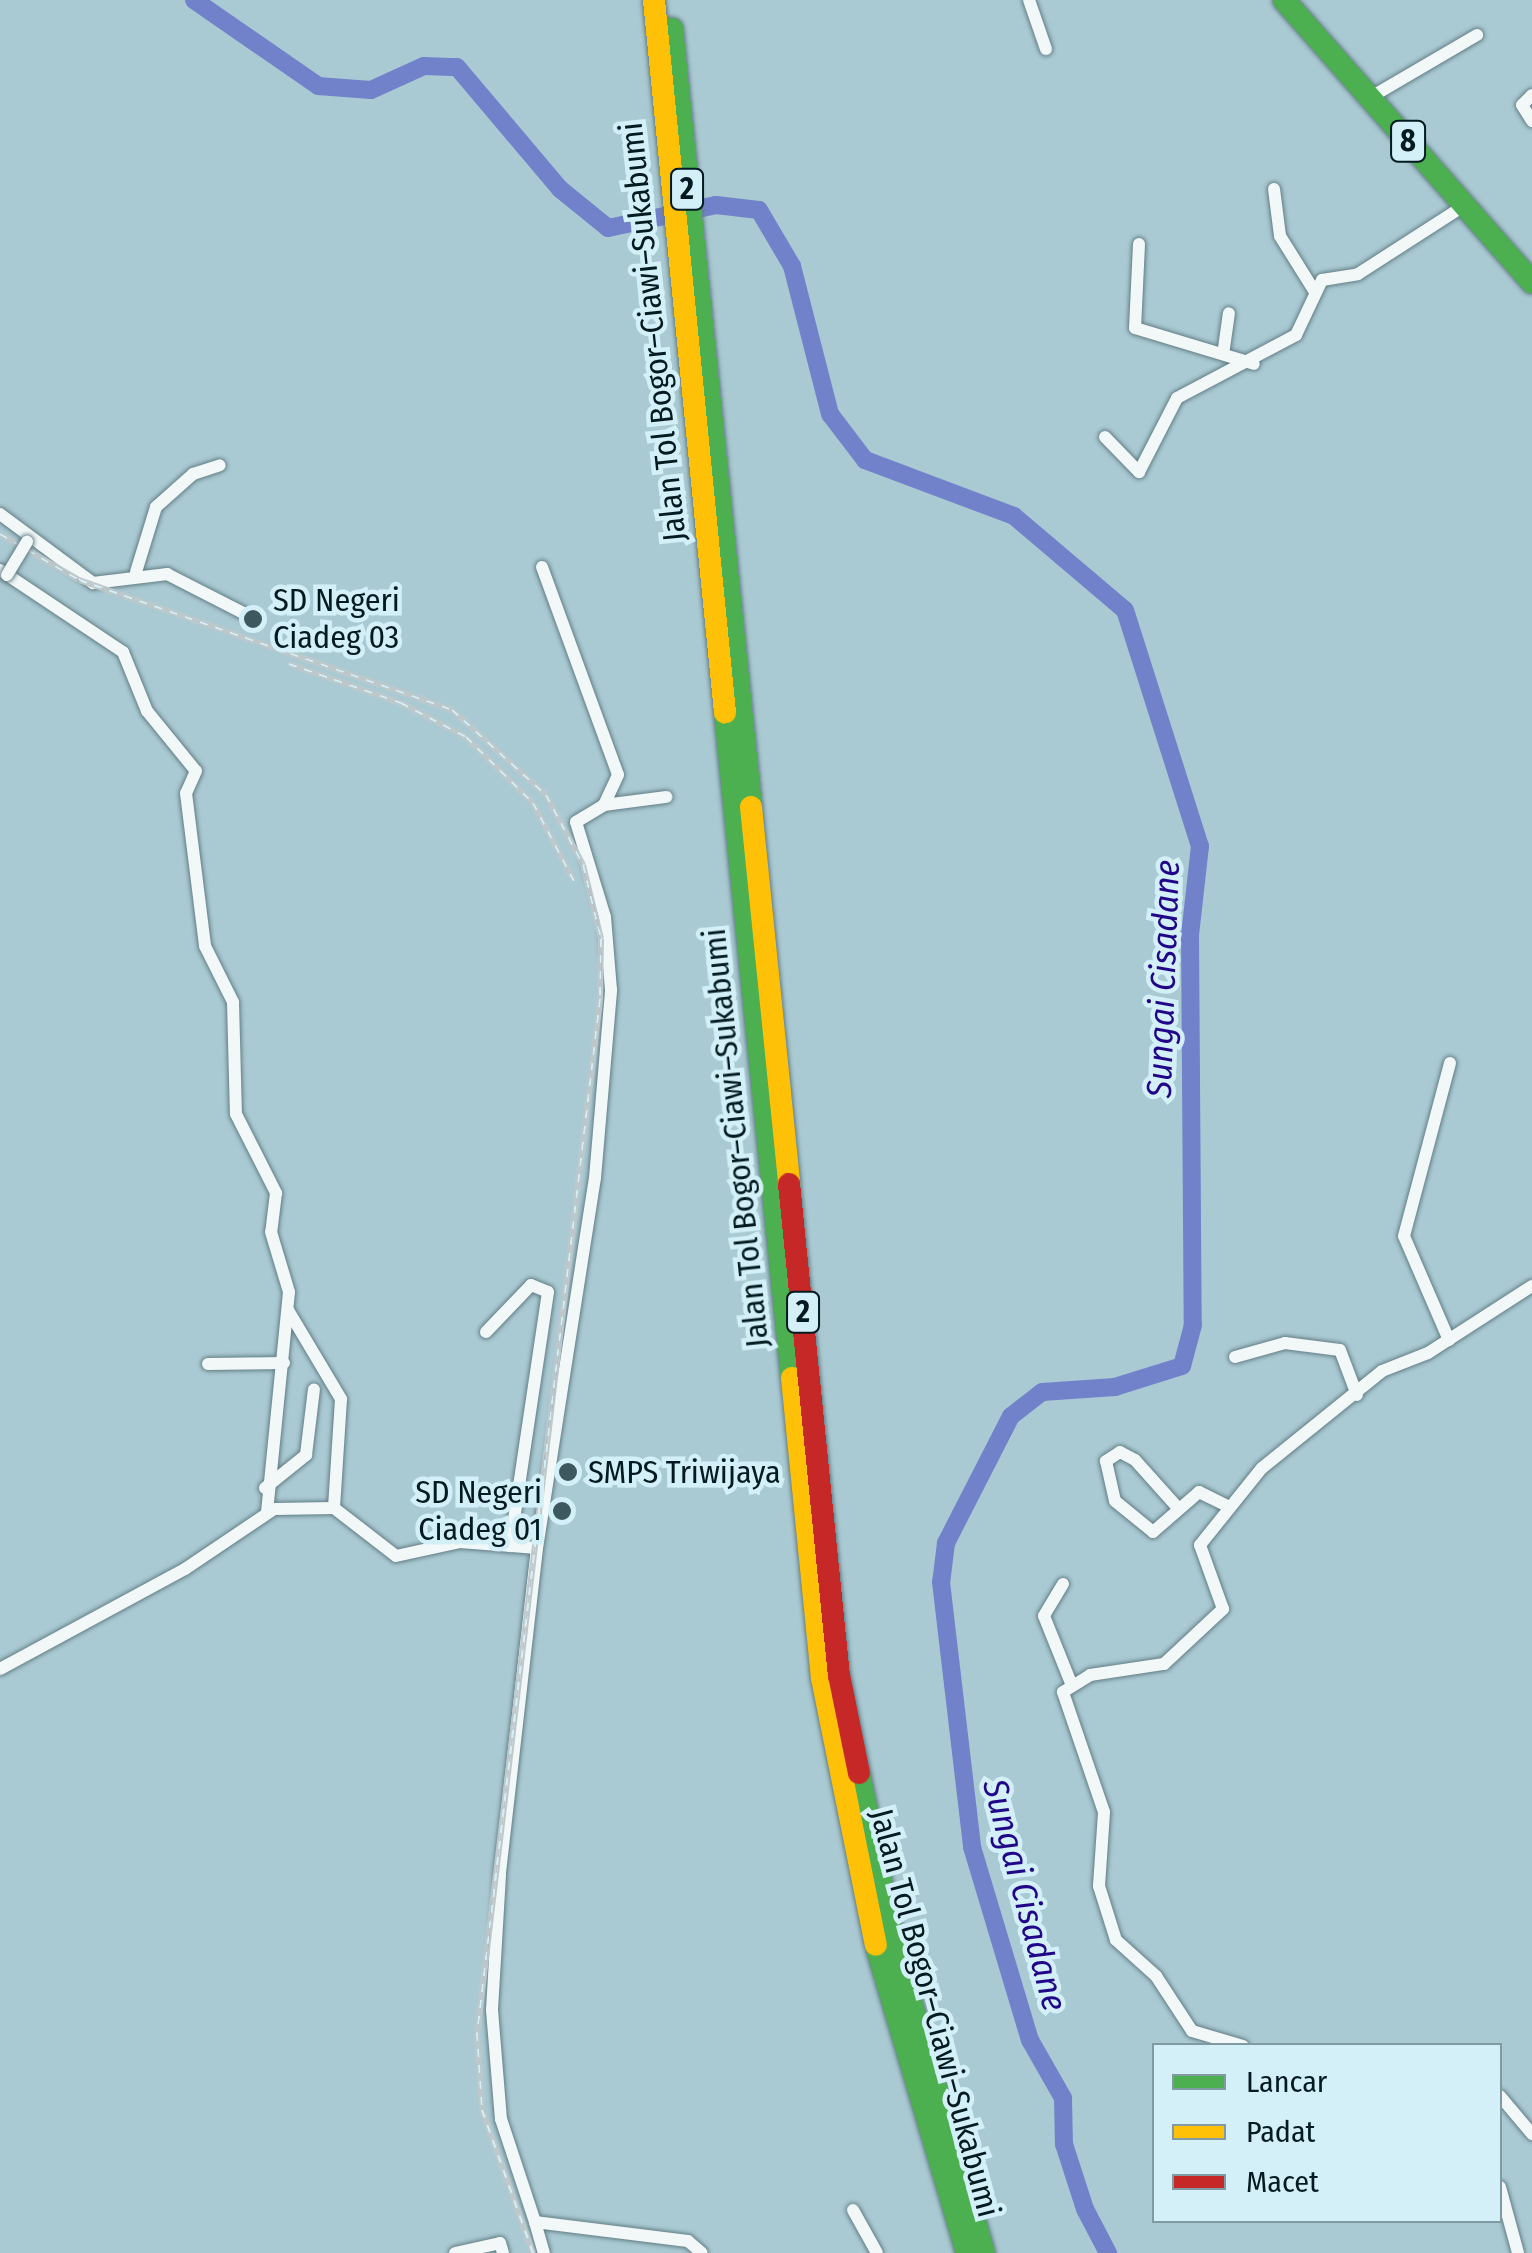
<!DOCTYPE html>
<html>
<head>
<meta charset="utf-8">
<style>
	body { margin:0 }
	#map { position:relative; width:1532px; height:2253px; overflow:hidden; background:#aacad3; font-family:"Fira Sans Condensed",sans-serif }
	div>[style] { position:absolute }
	.river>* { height:18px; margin:-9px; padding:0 9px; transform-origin:9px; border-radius:9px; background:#7182cb }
	.roads { filter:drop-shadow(0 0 2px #637e85) drop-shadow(0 0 2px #637e85) }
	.street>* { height:12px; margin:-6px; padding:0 6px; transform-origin:6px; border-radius:6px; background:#f2f7f8 }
	.fast>* { height:22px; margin:-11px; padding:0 11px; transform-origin:11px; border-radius:11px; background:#4caf50 }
	.slow>* { height:22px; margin:-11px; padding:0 11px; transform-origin:11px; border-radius:11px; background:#ffc107 }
	.jam>* { height:22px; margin:-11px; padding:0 11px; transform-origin:11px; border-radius:11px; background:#c62828 }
	.rail>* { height:6px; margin-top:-3px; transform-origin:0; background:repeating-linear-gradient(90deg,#d3f0f8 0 8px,#bec8ca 0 16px); box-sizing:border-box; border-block:2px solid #bec8ca }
	.bridges { filter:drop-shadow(0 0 2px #637e85) drop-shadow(0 0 2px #637e85) }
	.street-bridge>* { height:12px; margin:-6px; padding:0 6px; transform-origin:6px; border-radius:6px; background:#f2f7f8 }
	.dots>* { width:28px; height:28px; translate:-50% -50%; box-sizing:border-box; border:5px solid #d3f0f8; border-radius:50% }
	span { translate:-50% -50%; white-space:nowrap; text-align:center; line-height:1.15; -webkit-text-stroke:9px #d3f0f8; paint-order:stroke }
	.shield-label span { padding:2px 8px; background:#d3f0f8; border:2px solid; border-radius:8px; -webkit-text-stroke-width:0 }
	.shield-label { font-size:30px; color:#021a20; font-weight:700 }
	.street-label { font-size:32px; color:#021a20 }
	.poi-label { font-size:32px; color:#021a20 }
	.left { translate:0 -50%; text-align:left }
	.right { translate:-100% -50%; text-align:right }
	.water-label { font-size:35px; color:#210788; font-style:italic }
	.legend { position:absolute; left:1152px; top:2043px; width:350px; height:180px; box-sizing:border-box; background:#d3f0f8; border:2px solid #7f9aa2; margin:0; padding:12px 18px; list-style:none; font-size:30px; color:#021a20 }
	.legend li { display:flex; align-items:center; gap:20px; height:50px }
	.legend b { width:50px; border:2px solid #7f9aa2 }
</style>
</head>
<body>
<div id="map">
	<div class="river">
		<div style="left:194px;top:0;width:151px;rotate:34.7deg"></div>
		<div style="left:318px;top:86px;width:53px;rotate:4.3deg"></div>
		<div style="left:371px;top:90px;width:58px;rotate:-24.4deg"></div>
		<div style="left:424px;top:66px;width:33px;rotate:2deg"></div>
		<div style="left:457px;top:67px;width:160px;rotate:49.8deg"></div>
		<div style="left:560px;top:189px;width:62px;rotate:39.1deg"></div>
		<div style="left:608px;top:228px;width:110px;rotate:-12deg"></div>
		<div style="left:716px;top:205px;width:43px;rotate:6.6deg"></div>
		<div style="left:759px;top:210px;width:65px;rotate:59.5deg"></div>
		<div style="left:792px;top:266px;width:153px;rotate:75.6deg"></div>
		<div style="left:830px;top:414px;width:58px;rotate:52.7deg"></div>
		<div style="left:865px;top:460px;width:159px;rotate:20.6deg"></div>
		<div style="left:1014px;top:516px;width:145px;rotate:40.3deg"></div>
		<div style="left:1125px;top:610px;width:248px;rotate:72.4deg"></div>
		<div style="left:1200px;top:846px;width:90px;rotate:96.4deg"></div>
		<div style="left:1190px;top:935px;width:390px;rotate:89.6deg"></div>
		<div style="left:1193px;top:1325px;width:42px;rotate:105deg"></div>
		<div style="left:1182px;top:1366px;width:70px;rotate:162.6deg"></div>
		<div style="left:1115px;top:1387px;width:73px;rotate:176.1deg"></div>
		<div style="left:1042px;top:1392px;width:39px;rotate:142deg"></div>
		<div style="left:1011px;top:1416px;width:143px;rotate:117.1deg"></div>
		<div style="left:946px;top:1543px;width:39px;rotate:97deg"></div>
		<div style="left:941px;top:1582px;width:267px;rotate:83.3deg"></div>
		<div style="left:972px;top:1847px;width:202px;rotate:73.3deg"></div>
		<div style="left:1030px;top:2040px;width:67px;rotate:60.4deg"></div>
		<div style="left:1063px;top:2098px;width:46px;rotate:88.8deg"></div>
		<div style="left:1064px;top:2144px;width:68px;rotate:72.1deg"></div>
		<div style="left:1085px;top:2209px;width:50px;rotate:62.4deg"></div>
	</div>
	<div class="roads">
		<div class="street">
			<div style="left:1029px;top:0;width:52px;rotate:70.9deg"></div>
			<div style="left:1532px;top:95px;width:14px;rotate:135deg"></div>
			<div style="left:1522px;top:105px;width:19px;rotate:58deg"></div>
			<div style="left:1371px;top:97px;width:123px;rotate:-30.3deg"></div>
			<div style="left:1274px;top:189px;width:47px;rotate:82.7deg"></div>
			<div style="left:1280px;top:236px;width:66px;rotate:58deg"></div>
			<div style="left:1139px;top:244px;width:84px;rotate:92.7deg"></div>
			<div style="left:1135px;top:328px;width:124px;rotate:16.8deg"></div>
			<div style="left:1224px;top:348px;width:35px;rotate:-82deg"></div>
			<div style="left:1105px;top:437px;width:49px;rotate:45.8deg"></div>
			<div style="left:1139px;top:472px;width:83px;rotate:-62.8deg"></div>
			<div style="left:1177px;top:398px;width:135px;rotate:-27.9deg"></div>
			<div style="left:1296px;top:335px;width:61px;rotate:-64.7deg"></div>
			<div style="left:1322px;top:280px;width:36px;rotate:-9deg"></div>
			<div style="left:1358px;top:274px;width:127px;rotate:-32.8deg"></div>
			<div style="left:0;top:514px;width:116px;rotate:36.6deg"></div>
			<div style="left:93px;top:583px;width:75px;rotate:-6.9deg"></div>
			<div style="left:167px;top:574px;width:97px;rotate:27.1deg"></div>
			<div style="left:542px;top:567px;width:221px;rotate:69.9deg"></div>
			<div style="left:618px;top:775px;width:33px;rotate:115deg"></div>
			<div style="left:0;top:570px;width:148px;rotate:33.7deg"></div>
			<div style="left:123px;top:652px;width:64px;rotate:67.9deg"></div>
			<div style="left:147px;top:711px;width:77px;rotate:50.8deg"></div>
			<div style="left:196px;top:771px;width:24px;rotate:114deg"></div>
			<div style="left:186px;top:793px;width:154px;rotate:82.9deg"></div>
			<div style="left:205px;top:946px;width:63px;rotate:63.4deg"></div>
			<div style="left:233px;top:1002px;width:112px;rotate:88.5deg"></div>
			<div style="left:236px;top:1114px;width:89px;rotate:63.1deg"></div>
			<div style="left:276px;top:1193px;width:39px;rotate:97deg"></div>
			<div style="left:271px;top:1232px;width:63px;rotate:73.3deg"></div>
			<div style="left:289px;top:1292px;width:220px;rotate:95.7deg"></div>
			<div style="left:136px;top:572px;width:68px;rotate:-72.9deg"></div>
			<div style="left:156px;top:507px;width:50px;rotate:-41.7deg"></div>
			<div style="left:193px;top:474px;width:28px;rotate:-18deg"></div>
			<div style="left:288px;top:1310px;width:104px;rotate:59.2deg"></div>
			<div style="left:341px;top:1399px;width:109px;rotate:93.7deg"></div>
			<div style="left:486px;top:1332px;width:65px;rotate:-46.2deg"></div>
			<div style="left:531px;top:1285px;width:18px;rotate:22deg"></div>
			<div style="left:548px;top:1292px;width:257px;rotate:98.5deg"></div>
			<div style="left:1449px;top:1340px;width:113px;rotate:-113.4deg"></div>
			<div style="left:1404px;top:1236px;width:179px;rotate:-75.1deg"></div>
			<div style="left:1235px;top:1357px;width:52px;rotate:-15.6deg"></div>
			<div style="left:1285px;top:1343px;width:55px;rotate:7.3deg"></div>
			<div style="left:1340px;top:1350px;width:48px;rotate:69.3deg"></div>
			<div style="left:208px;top:1364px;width:76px;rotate:-0.8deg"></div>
			<div style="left:265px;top:1488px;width:53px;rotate:-38.8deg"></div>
			<div style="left:306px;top:1455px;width:66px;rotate:-83.1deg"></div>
			<div style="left:1178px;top:1508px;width:64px;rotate:-131.9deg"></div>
			<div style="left:1135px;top:1460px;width:17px;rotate:-152deg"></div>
			<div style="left:1120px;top:1452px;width:17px;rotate:147deg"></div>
			<div style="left:1106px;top:1461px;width:41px;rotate:77.3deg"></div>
			<div style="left:1115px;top:1501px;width:49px;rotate:39.2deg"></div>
			<div style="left:1153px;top:1532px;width:61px;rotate:-41deg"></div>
			<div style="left:1199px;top:1492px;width:32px;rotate:26deg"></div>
			<div style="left:537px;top:1548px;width:375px;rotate:-81.1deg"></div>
			<div style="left:595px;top:1178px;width:189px;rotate:-85.1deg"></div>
			<div style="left:611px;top:990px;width:73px;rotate:-94.7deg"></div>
			<div style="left:605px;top:917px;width:99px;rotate:-107deg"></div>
			<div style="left:576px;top:822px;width:33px;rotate:-31deg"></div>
			<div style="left:604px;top:805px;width:63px;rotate:-7.4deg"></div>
			<div style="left:1063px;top:1584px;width:37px;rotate:121deg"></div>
			<div style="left:1044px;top:1616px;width:72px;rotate:68.1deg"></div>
			<div style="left:0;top:1669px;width:210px;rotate:-28.4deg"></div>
			<div style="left:185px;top:1569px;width:107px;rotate:-34deg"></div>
			<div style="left:274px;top:1509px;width:60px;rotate:-1deg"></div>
			<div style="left:334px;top:1508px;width:78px;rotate:37.7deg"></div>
			<div style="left:396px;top:1556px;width:66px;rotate:-12.3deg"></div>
			<div style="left:460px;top:1542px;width:77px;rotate:4.5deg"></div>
			<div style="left:537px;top:1548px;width:329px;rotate:96.5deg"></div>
			<div style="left:500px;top:1875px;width:135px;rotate:93.4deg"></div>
			<div style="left:492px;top:2010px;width:109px;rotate:85.3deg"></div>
			<div style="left:501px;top:2119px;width:108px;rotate:71.7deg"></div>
			<div style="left:535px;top:2222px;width:154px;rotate:7.1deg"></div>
			<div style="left:688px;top:2241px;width:18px;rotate:41deg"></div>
			<div style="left:1243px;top:2046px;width:53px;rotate:-163.6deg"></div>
			<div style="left:1192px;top:2031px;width:66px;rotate:-123.2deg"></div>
			<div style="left:1156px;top:1976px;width:54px;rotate:-138deg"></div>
			<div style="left:1116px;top:1940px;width:57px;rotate:-107.5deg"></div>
			<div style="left:1099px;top:1886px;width:74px;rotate:-86.1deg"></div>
			<div style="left:1104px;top:1812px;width:127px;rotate:-108.9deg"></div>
			<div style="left:1063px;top:1692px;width:32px;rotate:-32deg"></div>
			<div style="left:1090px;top:1675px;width:75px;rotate:-8.5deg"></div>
			<div style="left:1164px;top:1664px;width:81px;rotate:-43deg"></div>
			<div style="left:1223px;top:1609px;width:68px;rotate:-109.8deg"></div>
			<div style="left:1200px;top:1545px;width:99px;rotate:-51.2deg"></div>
			<div style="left:1262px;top:1468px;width:154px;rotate:-38.9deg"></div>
			<div style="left:1382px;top:1371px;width:49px;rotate:-21.4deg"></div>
			<div style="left:1428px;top:1353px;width:124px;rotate:-32.8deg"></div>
			<div style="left:1500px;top:2096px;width:50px;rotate:49.9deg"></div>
			<div style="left:1500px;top:2187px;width:68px;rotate:74.7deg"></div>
			<div style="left:853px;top:2210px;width:49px;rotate:60.8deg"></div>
			<div style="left:535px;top:2222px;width:32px;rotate:74deg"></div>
			<div style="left:455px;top:2253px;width:46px;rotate:-12.5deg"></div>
			<div style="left:500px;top:2243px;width:10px;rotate:73deg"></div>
		</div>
		<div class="fast">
			<div style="left:1284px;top:0;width:376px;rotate:48.7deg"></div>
			<div style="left:672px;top:29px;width:782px;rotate:84.2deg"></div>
			<div style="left:725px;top:712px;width:669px;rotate:84.26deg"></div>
			<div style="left:859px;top:1773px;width:170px;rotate:78.5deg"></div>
			<div style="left:893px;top:1940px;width:326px;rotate:73.8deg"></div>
			<div style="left:876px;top:1945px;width:321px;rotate:73.5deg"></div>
		</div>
		<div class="slow">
			<div style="left:654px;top:0;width:716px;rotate:84.31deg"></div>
			<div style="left:751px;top:807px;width:379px;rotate:84.2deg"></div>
			<div style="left:792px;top:1378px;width:301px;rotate:84.3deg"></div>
			<div style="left:822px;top:1678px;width:272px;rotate:78.6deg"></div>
		</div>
		<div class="jam">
			<div style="left:789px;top:1184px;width:494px;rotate:84.2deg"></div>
			<div style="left:839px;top:1675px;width:100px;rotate:78.5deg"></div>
		</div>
	</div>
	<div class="rail">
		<div style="left:0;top:534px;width:91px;rotate:30.2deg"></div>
		<div style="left:79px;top:580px;width:395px;rotate:19.2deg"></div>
		<div style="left:452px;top:710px;width:127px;rotate:42.1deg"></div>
		<div style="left:546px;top:795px;width:79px;rotate:62.1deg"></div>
		<div style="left:583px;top:865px;width:76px;rotate:76.3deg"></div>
		<div style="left:601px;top:939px;width:60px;rotate:91deg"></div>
		<div style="left:600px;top:999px;width:1041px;rotate:96.78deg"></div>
		<div style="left:477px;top:2033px;width:77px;rotate:86.3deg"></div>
		<div style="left:482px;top:2110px;width:152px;rotate:70.4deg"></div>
		<div style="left:289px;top:664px;width:119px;rotate:19.2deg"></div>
		<div style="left:401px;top:703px;width:73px;rotate:27.6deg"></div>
		<div style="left:466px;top:737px;width:94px;rotate:44.6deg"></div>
		<div style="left:533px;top:803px;width:88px;rotate:62.3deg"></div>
	</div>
	<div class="bridges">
		<div class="street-bridge">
			<div style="left:7px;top:575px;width:39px;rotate:-59deg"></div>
		</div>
	</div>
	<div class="dots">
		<div style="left:253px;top:619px;background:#3d585f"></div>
		<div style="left:568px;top:1472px;background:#3d585f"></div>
		<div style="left:562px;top:1511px;background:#3d585f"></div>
	</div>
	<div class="shield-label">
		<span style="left:1408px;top:141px">8</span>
		<span style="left:687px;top:189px">2</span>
		<span style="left:803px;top:1312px">2</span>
	</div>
	<div class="street-label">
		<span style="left:653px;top:332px;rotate:-96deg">Jalan Tol Bogor–Ciawi–Sukabumi</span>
		<span style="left:736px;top:1138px;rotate:-96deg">Jalan Tol Bogor–Ciawi–Sukabumi</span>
		<span style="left:935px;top:2013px;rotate:75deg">Jalan Tol Bogor–Ciawi–Sukabumi</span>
	</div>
	<div class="poi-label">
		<span class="left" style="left:273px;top:619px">SD Negeri<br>Ciadeg 03</span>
		<span class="left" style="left:588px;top:1472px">SMPS Triwijaya</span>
		<span class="right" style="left:542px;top:1511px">SD Negeri<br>Ciadeg 01</span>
	</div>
	<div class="water-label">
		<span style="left:1163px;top:979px;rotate:-88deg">Sungai Cisadane</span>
		<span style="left:1025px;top:1895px;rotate:75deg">Sungai Cisadane</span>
	</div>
	<ul class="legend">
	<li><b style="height:12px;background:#4caf50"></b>Lancar</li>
	<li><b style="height:12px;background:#ffc107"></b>Padat</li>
	<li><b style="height:12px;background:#c62828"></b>Macet</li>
	</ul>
</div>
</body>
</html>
